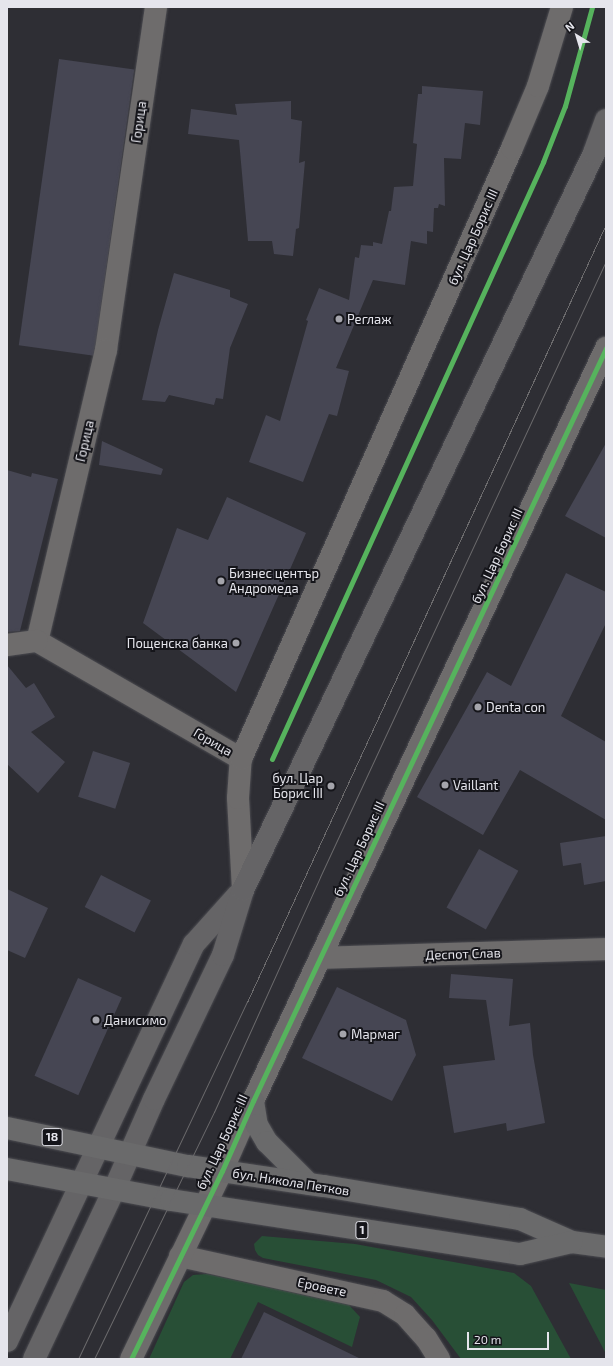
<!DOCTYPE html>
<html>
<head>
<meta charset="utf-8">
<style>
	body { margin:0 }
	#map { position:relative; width:613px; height:1366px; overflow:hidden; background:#2e2e34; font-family:"Exo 2",sans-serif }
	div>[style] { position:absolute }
	.green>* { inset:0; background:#284f36 }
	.building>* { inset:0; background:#464653; transform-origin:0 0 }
	.roads { filter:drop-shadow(0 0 1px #4c4c51) drop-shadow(0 0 1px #4c4c51) }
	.minor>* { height:22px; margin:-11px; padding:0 11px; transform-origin:11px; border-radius:11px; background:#6e6c6c }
	.major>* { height:22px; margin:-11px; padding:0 11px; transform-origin:11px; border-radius:11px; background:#656466 }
	.highway>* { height:22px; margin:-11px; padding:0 11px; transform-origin:11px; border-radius:11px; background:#6a6a6b }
	.tram>* { height:1px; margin:-0.5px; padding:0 0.5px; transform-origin:0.5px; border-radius:0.5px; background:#6b6a6c }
	.cycleway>* { height:5px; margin:-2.5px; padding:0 2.5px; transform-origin:2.5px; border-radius:2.5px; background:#56b35d }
	.dots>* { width:11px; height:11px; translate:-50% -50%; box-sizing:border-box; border:2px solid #15151a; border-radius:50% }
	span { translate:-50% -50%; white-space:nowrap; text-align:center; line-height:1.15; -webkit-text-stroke:4px #15151a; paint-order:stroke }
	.shield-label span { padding:1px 3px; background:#15151a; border:1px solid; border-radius:3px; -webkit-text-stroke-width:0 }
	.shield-label { font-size:12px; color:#e5e5ec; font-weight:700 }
	.street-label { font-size:13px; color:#e5e5ec }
	.poi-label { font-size:13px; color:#e5e5ec }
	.left { translate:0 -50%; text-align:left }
	.right { translate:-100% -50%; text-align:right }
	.frame { position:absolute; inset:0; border:8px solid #e5e5ec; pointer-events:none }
	.north { position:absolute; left:557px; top:16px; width:40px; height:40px; -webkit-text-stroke:3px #15151a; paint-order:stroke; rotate:322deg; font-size:11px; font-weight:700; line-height:16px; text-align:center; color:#e5e5ec }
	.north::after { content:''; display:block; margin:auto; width:14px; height:18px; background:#e5e5ec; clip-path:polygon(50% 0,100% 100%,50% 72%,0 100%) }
	.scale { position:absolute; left:467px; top:1332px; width:82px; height:18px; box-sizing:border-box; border:2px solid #e5e5ec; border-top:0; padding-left:5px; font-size:12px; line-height:14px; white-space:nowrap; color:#e5e5ec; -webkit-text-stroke:3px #15151a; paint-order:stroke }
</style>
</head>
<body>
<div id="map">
	<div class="green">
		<div style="clip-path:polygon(262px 1236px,355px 1244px,514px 1273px,531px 1286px,571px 1359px,461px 1359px,432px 1320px,411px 1297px,376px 1280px,263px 1258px,258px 1255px,255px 1250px,254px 1244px)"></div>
		<div style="clip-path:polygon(207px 1274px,349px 1305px,360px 1317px,352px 1347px,258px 1302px,230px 1359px,149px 1359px,184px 1282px,193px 1275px)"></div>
		<div style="clip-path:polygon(569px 1283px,606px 1290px,606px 1354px)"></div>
	</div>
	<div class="building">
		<div style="left:59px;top:59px;width:76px;height:289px;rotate:8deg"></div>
		<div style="clip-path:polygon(422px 86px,483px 91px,480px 125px,465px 123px,461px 159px,444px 158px,445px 206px,439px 204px,438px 208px,434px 208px,433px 232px,427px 231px,427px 244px,411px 241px,405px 285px,373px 280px,336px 368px,349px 371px,337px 416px,329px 414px,303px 482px,249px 462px,266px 415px,280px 421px,308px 321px,306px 320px,319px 288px,349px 300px,355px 257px,359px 258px,361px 245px,373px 246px,373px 242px,382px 244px,389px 211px,391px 211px,394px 187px,413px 186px,417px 144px,413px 143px,418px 94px,422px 94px)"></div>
		<div style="clip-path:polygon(291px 101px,291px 119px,302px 121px,299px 163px,305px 161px,299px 228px,296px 229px,293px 256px,274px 254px,272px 241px,248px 241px,239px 140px,188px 134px,191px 109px,237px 115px,235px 104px)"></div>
		<div style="clip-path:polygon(174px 273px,230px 290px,230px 297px,248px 304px,230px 348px,223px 399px,216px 398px,214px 405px,169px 395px,165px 402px,142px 400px,158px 330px)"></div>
		<div style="clip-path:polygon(102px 441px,163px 469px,161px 475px,99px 465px)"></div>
		<div style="clip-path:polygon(606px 443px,606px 538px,565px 516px)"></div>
		<div style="clip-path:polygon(7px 470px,31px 477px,32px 473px,58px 479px,20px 631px,7px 632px)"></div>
		<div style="clip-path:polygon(227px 497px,306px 533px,236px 692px,143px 623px,177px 528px,208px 540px)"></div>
		<div style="clip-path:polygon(566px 573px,606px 592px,606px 623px,561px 716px,606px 742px,606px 820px,520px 770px,483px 835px,417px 797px,487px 672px,511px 686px)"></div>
		<div style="clip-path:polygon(7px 665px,26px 688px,34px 683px,55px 717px,31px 732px,65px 762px,38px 793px,7px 764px)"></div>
		<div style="left:93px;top:751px;width:39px;height:48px;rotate:18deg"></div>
		<div style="clip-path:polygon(606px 836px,606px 881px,584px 885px,581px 863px,563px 866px,560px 843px)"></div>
		<div style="left:479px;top:849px;width:45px;height:67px;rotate:29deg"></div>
		<div style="left:101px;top:875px;width:56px;height:36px;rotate:27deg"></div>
		<div style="clip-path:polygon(7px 889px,48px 908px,25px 958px,7px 950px)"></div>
		<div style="clip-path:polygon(451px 974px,513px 979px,509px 1026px,530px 1023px,533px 1055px,545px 1123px,507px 1131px,506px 1123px,454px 1133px,443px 1066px,495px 1060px,486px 1000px,449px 998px)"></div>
		<div style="left:78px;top:978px;width:48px;height:107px;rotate:24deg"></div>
		<div style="clip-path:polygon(337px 987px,406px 1020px,416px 1055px,392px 1101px,302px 1058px)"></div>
		<div style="clip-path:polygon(264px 1312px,361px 1359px,241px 1359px)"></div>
	</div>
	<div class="roads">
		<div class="minor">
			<div style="left:156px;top:7px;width:347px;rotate:98.3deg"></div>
			<div style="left:106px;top:350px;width:299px;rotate:103.3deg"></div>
			<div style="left:37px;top:641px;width:236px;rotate:30deg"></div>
			<div style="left:7px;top:645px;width:30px;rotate:-8deg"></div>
			<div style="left:243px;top:890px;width:92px;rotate:-93.1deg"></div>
			<div style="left:238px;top:798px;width:39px;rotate:-86deg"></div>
			<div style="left:241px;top:759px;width:668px;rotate:-66.08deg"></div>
			<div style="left:512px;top:148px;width:67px;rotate:-67.2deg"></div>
			<div style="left:538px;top:86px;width:83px;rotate:-73.1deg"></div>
			<div style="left:320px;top:958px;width:286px;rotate:-1.8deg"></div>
			<div style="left:180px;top:1256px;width:208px;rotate:12.5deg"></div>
			<div style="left:383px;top:1301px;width:26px;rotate:32deg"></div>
			<div style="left:405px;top:1315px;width:31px;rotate:48deg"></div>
			<div style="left:426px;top:1338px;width:25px;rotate:58deg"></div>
			<div style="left:131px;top:1359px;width:209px;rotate:-64.2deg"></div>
			<div style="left:222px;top:1171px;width:77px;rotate:-66.1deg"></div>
			<div style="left:253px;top:1101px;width:832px;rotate:-64.88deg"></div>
		</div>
		<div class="major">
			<div style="left:7px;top:1341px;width:439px;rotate:-64.8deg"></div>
			<div style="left:194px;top:944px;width:66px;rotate:-48.1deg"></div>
			<div style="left:34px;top:1359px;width:187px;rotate:-64.7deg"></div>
			<div style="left:114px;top:1190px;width:99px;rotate:-66.3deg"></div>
			<div style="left:154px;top:1099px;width:160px;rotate:-64.4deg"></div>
			<div style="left:223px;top:955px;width:68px;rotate:-72.9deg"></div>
			<div style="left:243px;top:890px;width:816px;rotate:-64.53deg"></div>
			<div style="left:594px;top:153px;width:35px;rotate:-70deg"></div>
		</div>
		<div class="highway">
			<div style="left:253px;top:1101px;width:24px;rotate:81deg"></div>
			<div style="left:257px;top:1125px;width:20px;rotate:60deg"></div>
			<div style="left:267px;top:1142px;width:59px;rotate:45deg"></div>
			<div style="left:7px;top:1128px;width:185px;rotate:11.9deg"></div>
			<div style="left:188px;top:1166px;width:137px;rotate:8.4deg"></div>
			<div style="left:324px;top:1186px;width:199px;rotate:9.6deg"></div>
			<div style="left:520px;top:1219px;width:57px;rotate:23.9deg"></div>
			<div style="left:572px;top:1242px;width:34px;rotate:8deg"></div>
			<div style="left:7px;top:1169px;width:167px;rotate:10.7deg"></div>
			<div style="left:171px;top:1200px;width:353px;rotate:8.8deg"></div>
			<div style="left:520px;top:1254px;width:53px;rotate:-13deg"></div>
		</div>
	</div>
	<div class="tram">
		<div style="left:78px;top:1359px;width:395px;rotate:-64.7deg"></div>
		<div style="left:247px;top:1002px;width:857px;rotate:-65.23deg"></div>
		<div style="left:94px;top:1359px;width:275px;rotate:-64.1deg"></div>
		<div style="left:214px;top:1112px;width:258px;rotate:-65.7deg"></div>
		<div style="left:320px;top:877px;width:679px;rotate:-65.1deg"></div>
	</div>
	<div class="cycleway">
		<div style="left:272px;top:759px;width:656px;rotate:-65.58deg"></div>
		<div style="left:543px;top:162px;width:60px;rotate:-68.6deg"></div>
		<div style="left:565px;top:106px;width:103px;rotate:-74.7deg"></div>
		<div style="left:131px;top:1359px;width:209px;rotate:-64.2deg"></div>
		<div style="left:222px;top:1171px;width:77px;rotate:-66.1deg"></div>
		<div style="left:253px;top:1101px;width:832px;rotate:-64.88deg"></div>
	</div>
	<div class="dots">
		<div style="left:339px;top:319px;background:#a5a5ac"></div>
		<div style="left:221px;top:581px;background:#a5a5ac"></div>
		<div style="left:236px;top:643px;background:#a5a5ac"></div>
		<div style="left:478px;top:707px;background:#a5a5ac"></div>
		<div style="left:445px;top:785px;background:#a5a5ac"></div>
		<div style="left:331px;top:786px;background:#a5a5ac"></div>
		<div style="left:96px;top:1020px;background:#a5a5ac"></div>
		<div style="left:343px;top:1034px;background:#a5a5ac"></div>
	</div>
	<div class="shield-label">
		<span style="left:52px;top:1137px">18</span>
		<span style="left:362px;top:1230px">1</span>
	</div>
	<div class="street-label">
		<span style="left:139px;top:122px;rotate:-82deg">Горица</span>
		<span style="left:473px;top:237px;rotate:-66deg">бул. Цар Борис III</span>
		<span style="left:85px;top:441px;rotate:-77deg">Горица</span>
		<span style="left:497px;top:556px;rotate:-65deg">бул. Цар Борис III</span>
		<span style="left:213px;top:742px;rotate:30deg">Горица</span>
		<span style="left:359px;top:849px;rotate:-65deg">бул. Цар Борис III</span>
		<span style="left:463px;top:954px;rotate:-2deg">Деспот Слав</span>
		<span style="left:222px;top:1142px;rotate:-65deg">бул. Цар Борис III</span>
		<span style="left:291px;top:1182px;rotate:9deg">бул. Никола Петков</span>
		<span style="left:322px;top:1287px;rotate:12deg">Еровете</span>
	</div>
	<div class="poi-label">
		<span class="left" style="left:347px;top:319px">Реглаж</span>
		<span class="left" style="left:229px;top:581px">Бизнес център<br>Андромеда</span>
		<span class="right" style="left:228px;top:643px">Пощенска банка</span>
		<span class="left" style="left:486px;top:707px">Denta con</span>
		<span class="right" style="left:323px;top:786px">бул. Цар<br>Борис ІІІ</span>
		<span class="left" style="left:453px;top:785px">Vaillant</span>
		<span class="left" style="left:104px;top:1020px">Данисимо</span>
		<span class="left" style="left:351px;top:1034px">Мармаг</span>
	</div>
	<div class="frame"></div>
	<div class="north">N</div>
	<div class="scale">20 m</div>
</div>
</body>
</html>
